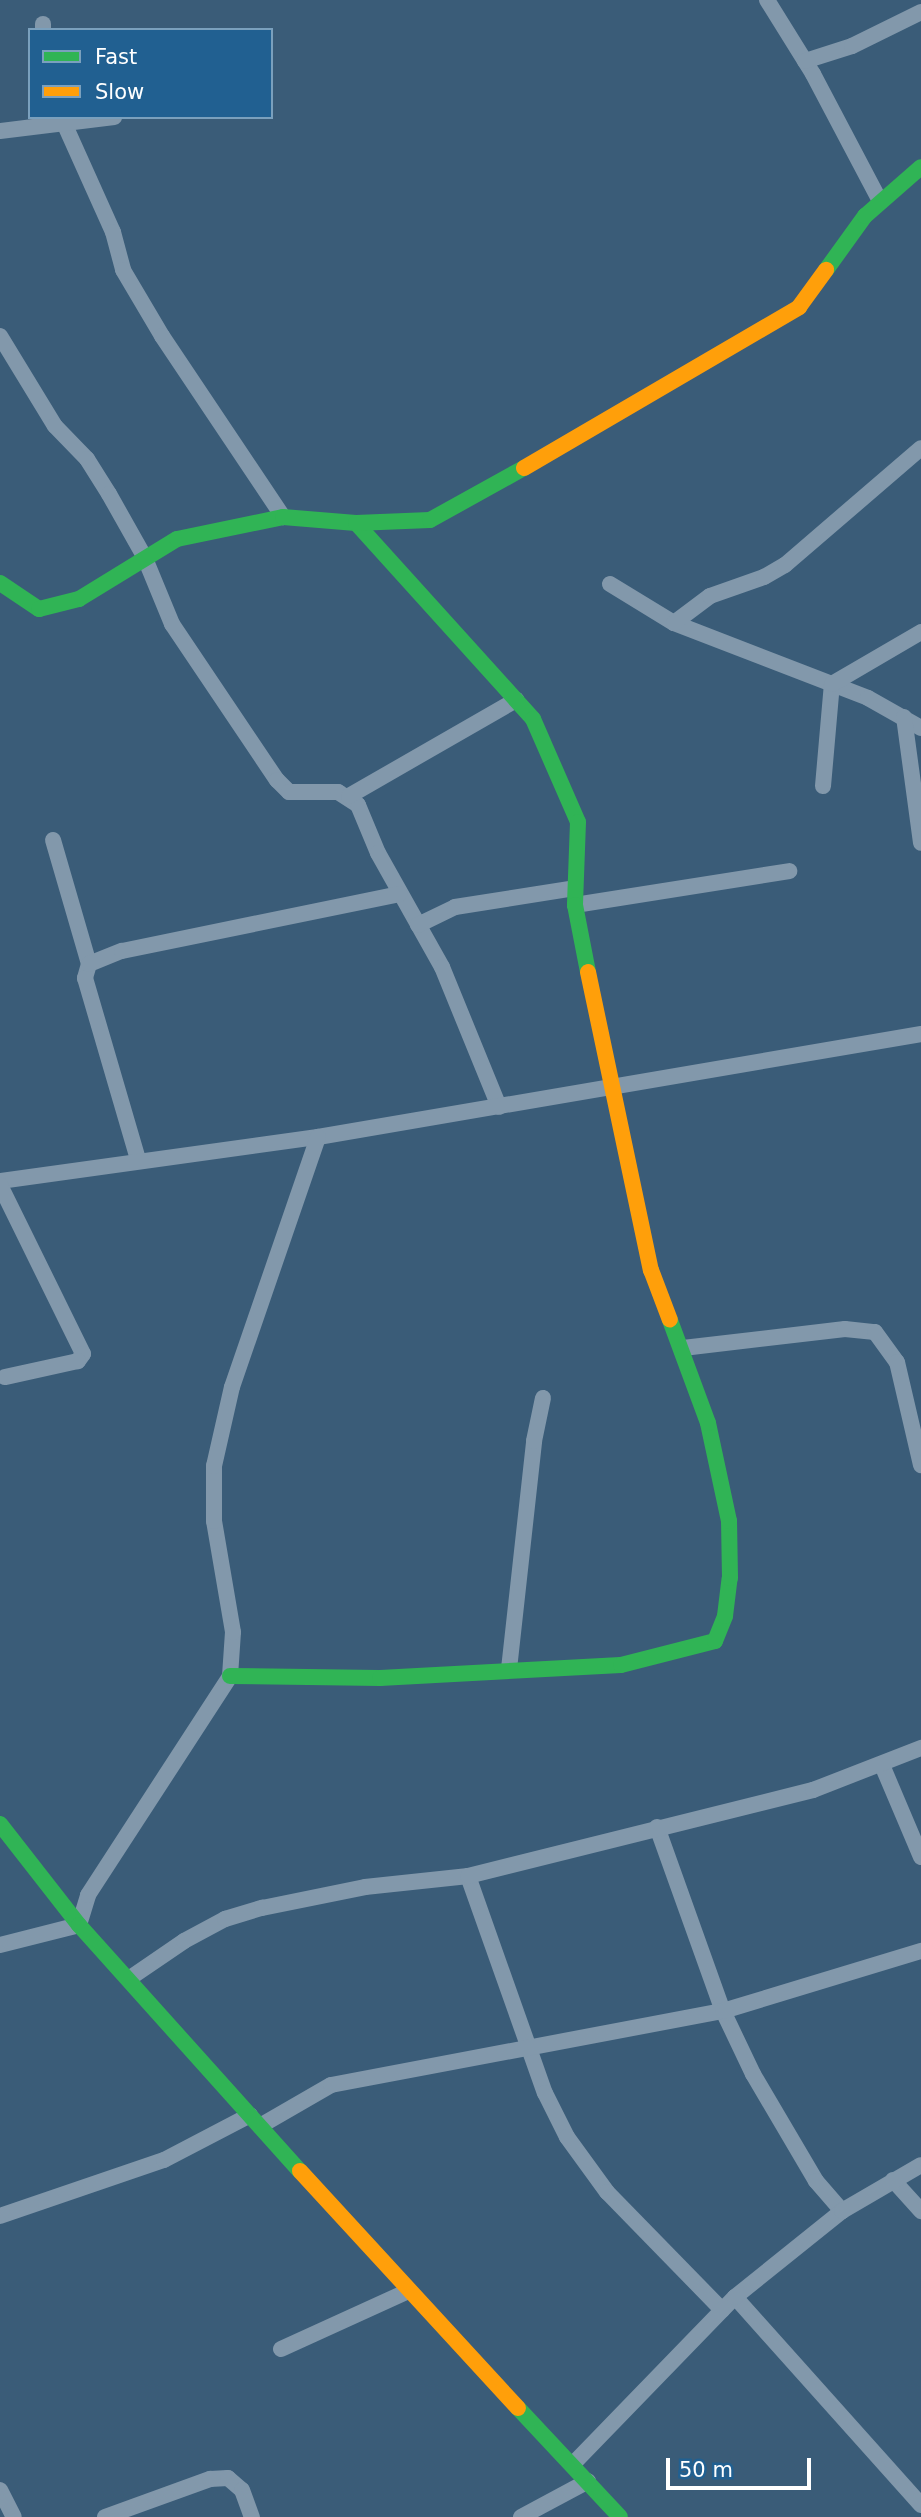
<!DOCTYPE html>
<html>
<head>
<meta charset="utf-8">
<style>
	body { margin:0 }
	#map { position:relative; width:921px; height:2517px; overflow:hidden; background:#3a5c78; font-family:"DejaVu Sans",sans-serif }
	div>[style] { position:absolute }
	.street>* { height:16px; margin:-8px; padding:0 8px; transform-origin:8px; border-radius:8px; background:#8298ab }
	.fast>* { height:16px; margin:-8px; padding:0 8px; transform-origin:8px; border-radius:8px; background:#30b455 }
	.slow>* { height:16px; margin:-8px; padding:0 8px; transform-origin:8px; border-radius:8px; background:#ff9f0a }
	span { translate:-50% -50%; white-space:nowrap; text-align:center; line-height:1.15; -webkit-text-stroke:5px #216091; paint-order:stroke }
	.legend { position:absolute; left:28px; top:28px; width:245px; height:91px; box-sizing:border-box; background:#216091; border:2px solid #7aa0bd; margin:0; padding:9px 12px; list-style:none; font-size:21px; color:#fff }
	.legend li { display:flex; align-items:center; gap:14px; height:35px }
	.legend b { width:35px; border:2px solid #7aa0bd }
	.scale { position:absolute; left:666px; top:2458px; width:145px; height:32px; box-sizing:border-box; border:4px solid #fff; border-top:0; padding-left:9px; font-size:21px; line-height:24px; white-space:nowrap; color:#fff; -webkit-text-stroke:5px #216091; paint-order:stroke }
</style>
</head>
<body>
<div id="map">
	<div class="street">
		<div style="left:767px;top:0;width:87px;rotate:58.1deg"></div>
		<div style="left:813px;top:74px;width:144px;rotate:62.2deg"></div>
		<div style="left:43px;top:30px;width:6px;rotate:-90deg"></div>
		<div style="left:805px;top:61px;width:49px;rotate:-17.7deg"></div>
		<div style="left:852px;top:46px;width:77px;rotate:-26.2deg"></div>
		<div style="left:64px;top:123px;width:120px;rotate:65.8deg"></div>
		<div style="left:113px;top:232px;width:39px;rotate:75deg"></div>
		<div style="left:123px;top:270px;width:77px;rotate:59.4deg"></div>
		<div style="left:162px;top:336px;width:218px;rotate:56.2deg"></div>
		<div style="left:0;top:131px;width:115px;rotate:-7deg"></div>
		<div style="left:0;top:336px;width:105px;rotate:58.6deg"></div>
		<div style="left:55px;top:426px;width:46px;rotate:45.9deg"></div>
		<div style="left:87px;top:459px;width:41px;rotate:57.8deg"></div>
		<div style="left:109px;top:494px;width:71px;rotate:60.6deg"></div>
		<div style="left:144px;top:556px;width:74px;rotate:67.6deg"></div>
		<div style="left:172px;top:624px;width:188px;rotate:56.1deg"></div>
		<div style="left:277px;top:780px;width:17px;rotate:45deg"></div>
		<div style="left:289px;top:792px;width:49px"></div>
		<div style="left:338px;top:792px;width:24px;rotate:33deg"></div>
		<div style="left:358px;top:805px;width:52px;rotate:67.4deg"></div>
		<div style="left:378px;top:853px;width:131px;rotate:60.7deg"></div>
		<div style="left:442px;top:967px;width:151px;rotate:67.8deg"></div>
		<div style="left:610px;top:584px;width:75px;rotate:31.4deg"></div>
		<div style="left:674px;top:623px;width:208px;rotate:21.1deg"></div>
		<div style="left:868px;top:698px;width:61px;rotate:29.5deg"></div>
		<div style="left:674px;top:623px;width:45px;rotate:-36.9deg"></div>
		<div style="left:710px;top:596px;width:57px;rotate:-19.4deg"></div>
		<div style="left:764px;top:577px;width:24px;rotate:-30deg"></div>
		<div style="left:785px;top:565px;width:179px;rotate:-40.7deg"></div>
		<div style="left:904px;top:717px;width:127px;rotate:82.3deg"></div>
		<div style="left:823px;top:786px;width:102px;rotate:-85deg"></div>
		<div style="left:832px;top:684px;width:103px;rotate:-30.3deg"></div>
		<div style="left:349px;top:796px;width:193px;rotate:-29.9deg"></div>
		<div style="left:53px;top:840px;width:129px;rotate:73.8deg"></div>
		<div style="left:89px;top:964px;width:15px;rotate:106deg"></div>
		<div style="left:85px;top:978px;width:189px;rotate:73.7deg"></div>
		<div style="left:575px;top:905px;width:217px;rotate:-9deg"></div>
		<div style="left:418px;top:925px;width:41px;rotate:-25.9deg"></div>
		<div style="left:455px;top:907px;width:121px;rotate:-9deg"></div>
		<div style="left:89px;top:964px;width:35px;rotate:-22deg"></div>
		<div style="left:122px;top:951px;width:283px;rotate:-11.6deg"></div>
		<div style="left:0;top:1181px;width:321px;rotate:-7.9deg"></div>
		<div style="left:318px;top:1137px;width:612px;rotate:-9.69deg"></div>
		<div style="left:0;top:1185px;width:188px;rotate:63.8deg"></div>
		<div style="left:83px;top:1354px;width:9px;rotate:126deg"></div>
		<div style="left:78px;top:1361px;width:75px;rotate:167.6deg"></div>
		<div style="left:683px;top:1348px;width:163px;rotate:-6.7deg"></div>
		<div style="left:845px;top:1329px;width:30px;rotate:6deg"></div>
		<div style="left:875px;top:1332px;width:37px;rotate:54deg"></div>
		<div style="left:897px;top:1362px;width:106px;rotate:76.9deg"></div>
		<div style="left:509px;top:1669px;width:229px;rotate:-83.7deg"></div>
		<div style="left:534px;top:1441px;width:44px;rotate:-78.2deg"></div>
		<div style="left:882px;top:1765px;width:100px;rotate:67deg"></div>
		<div style="left:657px;top:1827px;width:195px;rotate:70.3deg"></div>
		<div style="left:723px;top:2011px;width:70px;rotate:64.5deg"></div>
		<div style="left:753px;top:2074px;width:124px;rotate:59.5deg"></div>
		<div style="left:816px;top:2181px;width:40px;rotate:49deg"></div>
		<div style="left:468px;top:1876px;width:230px;rotate:70.5deg"></div>
		<div style="left:545px;top:2093px;width:49px;rotate:63.4deg"></div>
		<div style="left:567px;top:2137px;width:68px;rotate:54deg"></div>
		<div style="left:607px;top:2192px;width:165px;rotate:45.7deg"></div>
		<div style="left:0;top:1945px;width:81px;rotate:-14.2deg"></div>
		<div style="left:79px;top:1925px;width:31px;rotate:-73deg"></div>
		<div style="left:88px;top:1895px;width:261px;rotate:-57deg"></div>
		<div style="left:230px;top:1676px;width:44px;rotate:-86.1deg"></div>
		<div style="left:233px;top:1632px;width:113px;rotate:-99.7deg"></div>
		<div style="left:214px;top:1521px;width:55px;rotate:-90deg"></div>
		<div style="left:214px;top:1466px;width:81px;rotate:-77.2deg"></div>
		<div style="left:232px;top:1387px;width:264px;rotate:-71deg"></div>
		<div style="left:130px;top:1978px;width:65px;rotate:-34.4deg"></div>
		<div style="left:184px;top:1941px;width:47px;rotate:-28.2deg"></div>
		<div style="left:225px;top:1919px;width:39px;rotate:-17deg"></div>
		<div style="left:262px;top:1908px;width:105px;rotate:-11.5deg"></div>
		<div style="left:365px;top:1887px;width:104px;rotate:-6.1deg"></div>
		<div style="left:468px;top:1876px;width:356px;rotate:-14deg"></div>
		<div style="left:813px;top:1790px;width:116px;rotate:-21.3deg"></div>
		<div style="left:260px;top:2126px;width:82px;rotate:-30deg"></div>
		<div style="left:331px;top:2085px;width:399px;rotate:-10.7deg"></div>
		<div style="left:723px;top:2011px;width:207px;rotate:-16.9deg"></div>
		<div style="left:893px;top:2180px;width:42px;rotate:47.9deg"></div>
		<div style="left:0;top:2216px;width:173px;rotate:-18.9deg"></div>
		<div style="left:164px;top:2160px;width:97px;rotate:-27.6deg"></div>
		<div style="left:735px;top:2297px;width:279px;rotate:48.2deg"></div>
		<div style="left:281px;top:2349px;width:140px;rotate:-24.5deg"></div>
		<div style="left:572px;top:2465px;width:234px;rotate:-45.9deg"></div>
		<div style="left:735px;top:2297px;width:137px;rotate:-38.8deg"></div>
		<div style="left:842px;top:2211px;width:91px;rotate:-30.2deg"></div>
		<div style="left:0;top:2490px;width:30px;rotate:63deg"></div>
		<div style="left:105px;top:2517px;width:112px;rotate:-19.9deg"></div>
		<div style="left:210px;top:2479px;width:18px;rotate:-3deg"></div>
		<div style="left:228px;top:2478px;width:18px;rotate:41deg"></div>
		<div style="left:242px;top:2490px;width:29px;rotate:70deg"></div>
		<div style="left:521px;top:2517px;width:76px;rotate:-28.2deg"></div>
	</div>
	<div class="fast">
		<div style="left:826px;top:270px;width:67px;rotate:-54.2deg"></div>
		<div style="left:865px;top:216px;width:74px;rotate:-41.2deg"></div>
		<div style="left:356px;top:523px;width:264px;rotate:47.9deg"></div>
		<div style="left:533px;top:719px;width:112px;rotate:66.4deg"></div>
		<div style="left:578px;top:822px;width:83px;rotate:92.1deg"></div>
		<div style="left:575px;top:905px;width:68px;rotate:79deg"></div>
		<div style="left:0;top:583px;width:47px;rotate:33.7deg"></div>
		<div style="left:39px;top:609px;width:41px;rotate:-14deg"></div>
		<div style="left:79px;top:599px;width:115px;rotate:-31.5deg"></div>
		<div style="left:177px;top:539px;width:108px;rotate:-11.7deg"></div>
		<div style="left:283px;top:517px;width:73px;rotate:4.7deg"></div>
		<div style="left:356px;top:523px;width:74px;rotate:-2.3deg"></div>
		<div style="left:430px;top:520px;width:107px;rotate:-29deg"></div>
		<div style="left:230px;top:1676px;width:150px;rotate:0.8deg"></div>
		<div style="left:380px;top:1678px;width:241px;rotate:-3.1deg"></div>
		<div style="left:621px;top:1665px;width:97px;rotate:-14.3deg"></div>
		<div style="left:715px;top:1641px;width:27px;rotate:-68deg"></div>
		<div style="left:725px;top:1616px;width:38px;rotate:-83deg"></div>
		<div style="left:730px;top:1578px;width:57px;rotate:-91deg"></div>
		<div style="left:729px;top:1521px;width:100px;rotate:-102.1deg"></div>
		<div style="left:708px;top:1423px;width:110px;rotate:-110.3deg"></div>
		<div style="left:0;top:1824px;width:128px;rotate:52deg"></div>
		<div style="left:79px;top:1925px;width:331px;rotate:48.1deg"></div>
		<div style="left:518px;top:2408px;width:149px;rotate:46.9deg"></div>
	</div>
	<div class="slow">
		<div style="left:524px;top:468px;width:319px;rotate:-30.3deg"></div>
		<div style="left:799px;top:307px;width:46px;rotate:-53.9deg"></div>
		<div style="left:588px;top:972px;width:305px;rotate:78.1deg"></div>
		<div style="left:651px;top:1270px;width:53px;rotate:69.2deg"></div>
		<div style="left:300px;top:2171px;width:322px;rotate:47.4deg"></div>
	</div>
	<ul class="legend">
	<li><b style="height:9px;background:#30b455"></b>Fast</li>
	<li><b style="height:9px;background:#ff9f0a"></b>Slow</li>
	</ul>
	<div class="scale">50 m</div>
</div>
</body>
</html>
